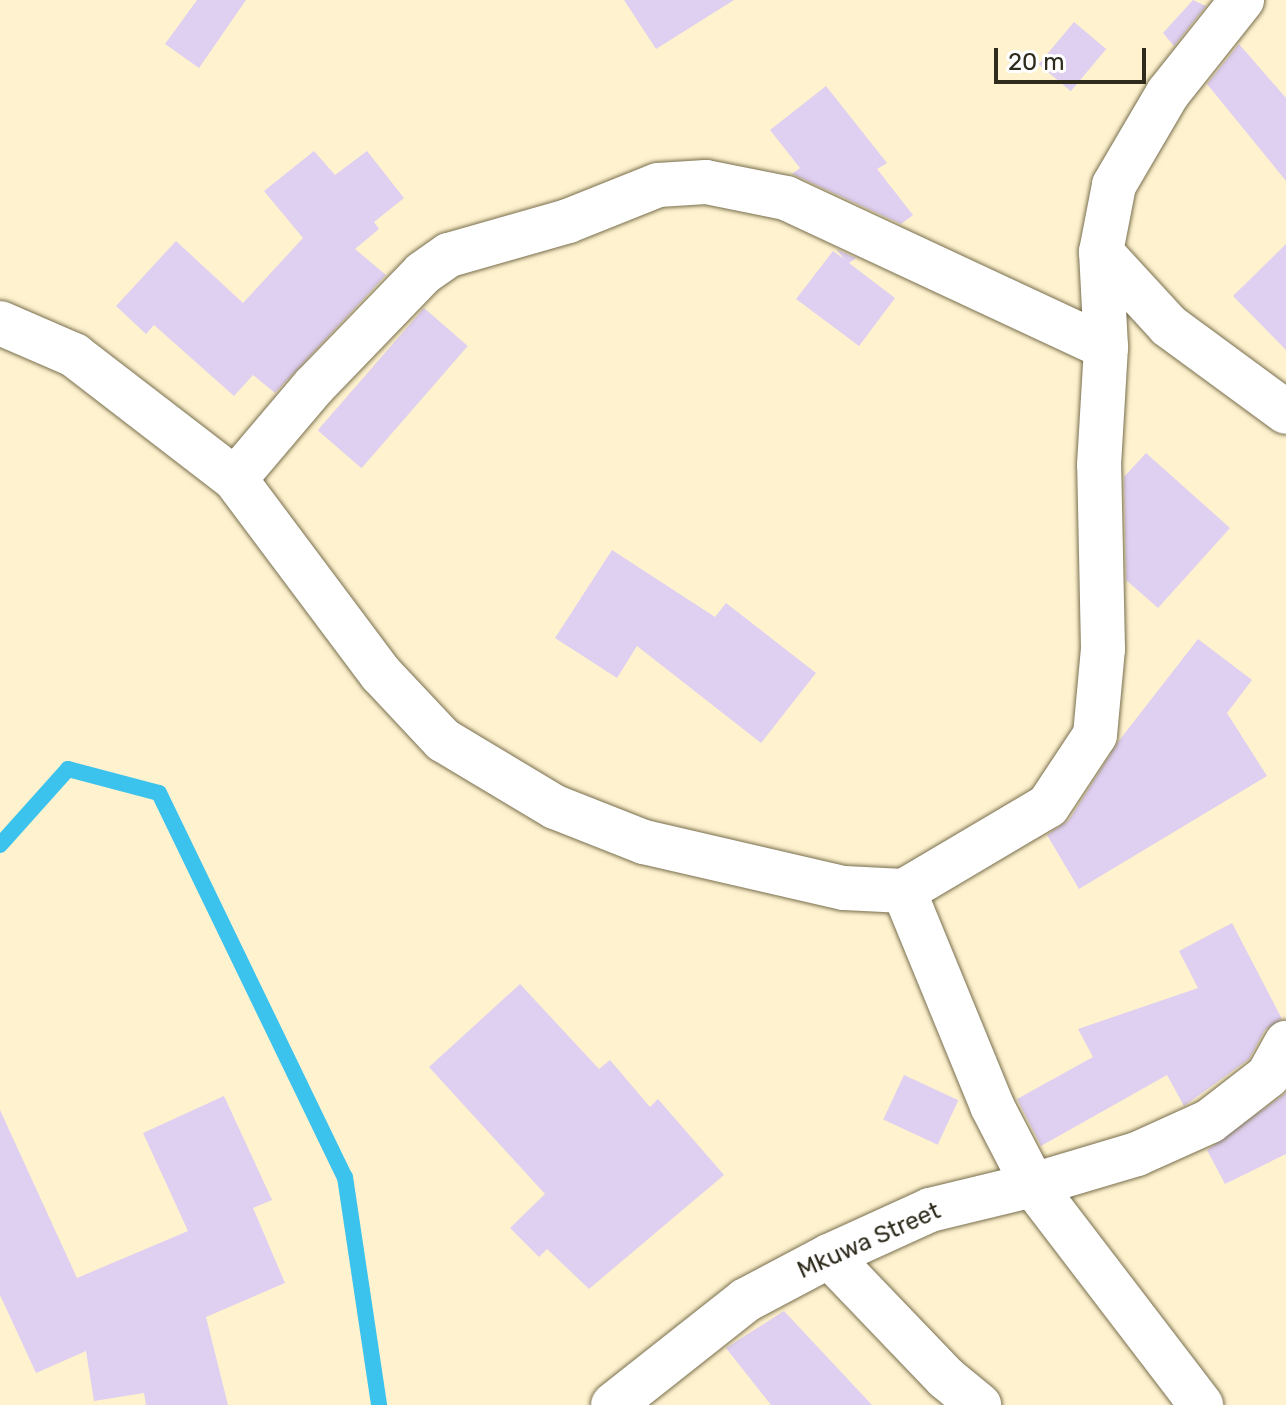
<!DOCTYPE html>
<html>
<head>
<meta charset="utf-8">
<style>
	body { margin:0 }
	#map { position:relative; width:1286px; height:1405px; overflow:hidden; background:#fff3cf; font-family:Rubik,sans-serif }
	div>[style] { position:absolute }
	.stream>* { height:16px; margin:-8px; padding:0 8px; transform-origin:8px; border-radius:8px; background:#3bc2ed }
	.building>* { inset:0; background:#dfcff0; transform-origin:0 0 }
	.roads { filter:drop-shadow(0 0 2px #786e4e) drop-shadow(0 0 2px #786e4e) }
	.minor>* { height:44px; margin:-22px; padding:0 22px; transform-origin:22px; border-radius:22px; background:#fff }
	span { translate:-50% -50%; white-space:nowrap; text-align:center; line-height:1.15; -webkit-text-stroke:6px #fff; paint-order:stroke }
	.street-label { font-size:24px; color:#2f2b1d }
	.scale { position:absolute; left:994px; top:48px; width:152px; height:36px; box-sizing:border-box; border:4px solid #2f2b1d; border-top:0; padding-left:10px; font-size:24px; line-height:28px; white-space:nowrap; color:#2f2b1d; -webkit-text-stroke:6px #fff; paint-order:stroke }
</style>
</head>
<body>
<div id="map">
	<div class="stream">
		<div style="left:0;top:845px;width:102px;rotate:-48.2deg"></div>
		<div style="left:68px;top:769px;width:94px;rotate:14.8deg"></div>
		<div style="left:159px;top:793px;width:427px;rotate:64.2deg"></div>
		<div style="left:345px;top:1177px;width:231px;rotate:81.5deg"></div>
	</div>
	<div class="building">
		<div style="clip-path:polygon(197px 0,246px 0,199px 68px,165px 44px)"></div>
		<div style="clip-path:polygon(624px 0,734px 0,656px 49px)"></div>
		<div style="clip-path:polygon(1193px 0,1206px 6px,1174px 46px,1163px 33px)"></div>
		<div style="left:1074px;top:22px;width:42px;height:55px;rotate:40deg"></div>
		<div style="clip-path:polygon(1239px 44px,1286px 98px,1286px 181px,1207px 84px)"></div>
		<div style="clip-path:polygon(826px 86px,887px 163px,877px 169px,913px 215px,901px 224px,792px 174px,800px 168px,770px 130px)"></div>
		<div style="clip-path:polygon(314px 151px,335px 175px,367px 151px,404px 198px,374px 222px,379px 229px,355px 249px,386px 275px,275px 393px,253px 375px,234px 396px,154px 325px,146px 334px,116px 306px,176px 241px,243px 303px,303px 238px,264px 191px)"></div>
		<div style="clip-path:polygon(1286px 244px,1286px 350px,1233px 296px)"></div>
		<div style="clip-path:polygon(836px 249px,856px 258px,849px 263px,895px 298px,859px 346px,796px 299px,833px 251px,844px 259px)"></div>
		<div style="left:424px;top:308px;width:58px;height:162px;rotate:41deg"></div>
		<div style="clip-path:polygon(1146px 453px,1230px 528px,1158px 608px,1126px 580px,1124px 477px)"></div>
		<div style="clip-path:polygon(612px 550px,715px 617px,726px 603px,816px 673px,761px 743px,637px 646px,617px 678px,555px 638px)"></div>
		<div style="clip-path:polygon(1198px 639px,1252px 680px,1227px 713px,1267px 776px,1079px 889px,1047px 835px,1069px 820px,1118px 742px)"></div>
		<div style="clip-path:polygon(1232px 923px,1282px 1019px,1265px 1030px,1249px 1059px,1184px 1106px,1167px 1075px,1041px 1146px,1017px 1099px,1093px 1057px,1078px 1029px,1198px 988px,1179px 951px)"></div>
		<div style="clip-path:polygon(520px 984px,599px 1069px,610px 1060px,650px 1107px,658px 1099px,724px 1175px,589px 1289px,547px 1249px,539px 1257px,510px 1228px,545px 1194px,429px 1067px)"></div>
		<div style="left:904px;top:1075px;width:60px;height:49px;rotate:25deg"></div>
		<div style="clip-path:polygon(1286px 1093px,1286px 1154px,1225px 1184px,1207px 1150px)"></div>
		<div style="clip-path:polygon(224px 1096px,272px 1200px,253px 1208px,285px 1283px,206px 1317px,228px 1405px,146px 1405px,144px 1393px,94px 1401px,86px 1351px,36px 1373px,0 1295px,0 1110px,77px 1278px,188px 1231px,143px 1133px)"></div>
		<div style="clip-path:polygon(784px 1311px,872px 1405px,771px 1405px,726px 1348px)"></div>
	</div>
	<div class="roads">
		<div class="minor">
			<div style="left:1101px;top:252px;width:100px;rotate:47.4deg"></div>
			<div style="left:1169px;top:326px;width:145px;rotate:36.3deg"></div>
			<div style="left:0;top:323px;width:81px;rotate:23.4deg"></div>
			<div style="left:74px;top:355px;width:203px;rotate:37.6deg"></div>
			<div style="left:235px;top:479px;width:244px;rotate:53.2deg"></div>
			<div style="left:381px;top:674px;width:91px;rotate:46.8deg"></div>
			<div style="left:443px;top:740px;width:131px;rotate:30.9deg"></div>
			<div style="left:555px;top:807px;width:96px;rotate:21.5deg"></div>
			<div style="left:644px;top:842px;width:205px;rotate:13deg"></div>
			<div style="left:844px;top:888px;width:60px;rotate:2.9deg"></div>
			<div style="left:904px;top:891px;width:167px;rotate:-30.6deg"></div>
			<div style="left:1048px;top:806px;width:85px;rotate:-56.5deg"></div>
			<div style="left:1095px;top:735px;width:86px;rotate:-84.7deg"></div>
			<div style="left:1103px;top:649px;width:184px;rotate:-91.2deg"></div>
			<div style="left:1099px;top:465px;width:118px;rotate:-86.6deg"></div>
			<div style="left:1106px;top:347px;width:95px;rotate:-93deg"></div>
			<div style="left:1101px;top:252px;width:68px;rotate:-79deg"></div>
			<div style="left:1114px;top:185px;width:107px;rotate:-59.6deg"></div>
			<div style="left:1168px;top:93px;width:119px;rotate:-51.5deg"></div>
			<div style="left:235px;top:479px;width:122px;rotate:-49.7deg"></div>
			<div style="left:314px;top:386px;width:157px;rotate:-46deg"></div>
			<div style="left:423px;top:273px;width:32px;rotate:-35deg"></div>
			<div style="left:449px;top:255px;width:124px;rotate:-15.9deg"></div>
			<div style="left:568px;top:221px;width:97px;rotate:-21.8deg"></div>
			<div style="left:658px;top:185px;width:48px;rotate:-3.6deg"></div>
			<div style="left:706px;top:182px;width:82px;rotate:11.3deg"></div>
			<div style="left:786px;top:198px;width:353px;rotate:25deg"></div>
			<div style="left:904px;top:891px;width:232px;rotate:67.7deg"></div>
			<div style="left:992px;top:1106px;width:89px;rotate:62.6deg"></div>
			<div style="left:1033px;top:1185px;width:109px;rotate:-16.6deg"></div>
			<div style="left:1137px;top:1154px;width:80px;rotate:-24.3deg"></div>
			<div style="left:1210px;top:1121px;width:73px;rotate:-37.8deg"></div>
			<div style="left:1268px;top:1076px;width:38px;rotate:-61deg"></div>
			<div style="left:829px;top:1256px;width:169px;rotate:46.2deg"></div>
			<div style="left:946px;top:1378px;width:43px;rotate:39.3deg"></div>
			<div style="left:613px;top:1405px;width:169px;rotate:-38.3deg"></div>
			<div style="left:746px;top:1300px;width:94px;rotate:-27.9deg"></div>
			<div style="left:829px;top:1256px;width:111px;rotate:-24.5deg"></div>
			<div style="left:930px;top:1210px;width:106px;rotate:-13.6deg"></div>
			<div style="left:1033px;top:1185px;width:277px;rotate:52.6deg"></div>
		</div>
	</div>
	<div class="street-label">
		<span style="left:869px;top:1241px;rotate:-24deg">Mkuwa Street</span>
	</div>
	<div class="scale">20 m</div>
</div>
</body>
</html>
